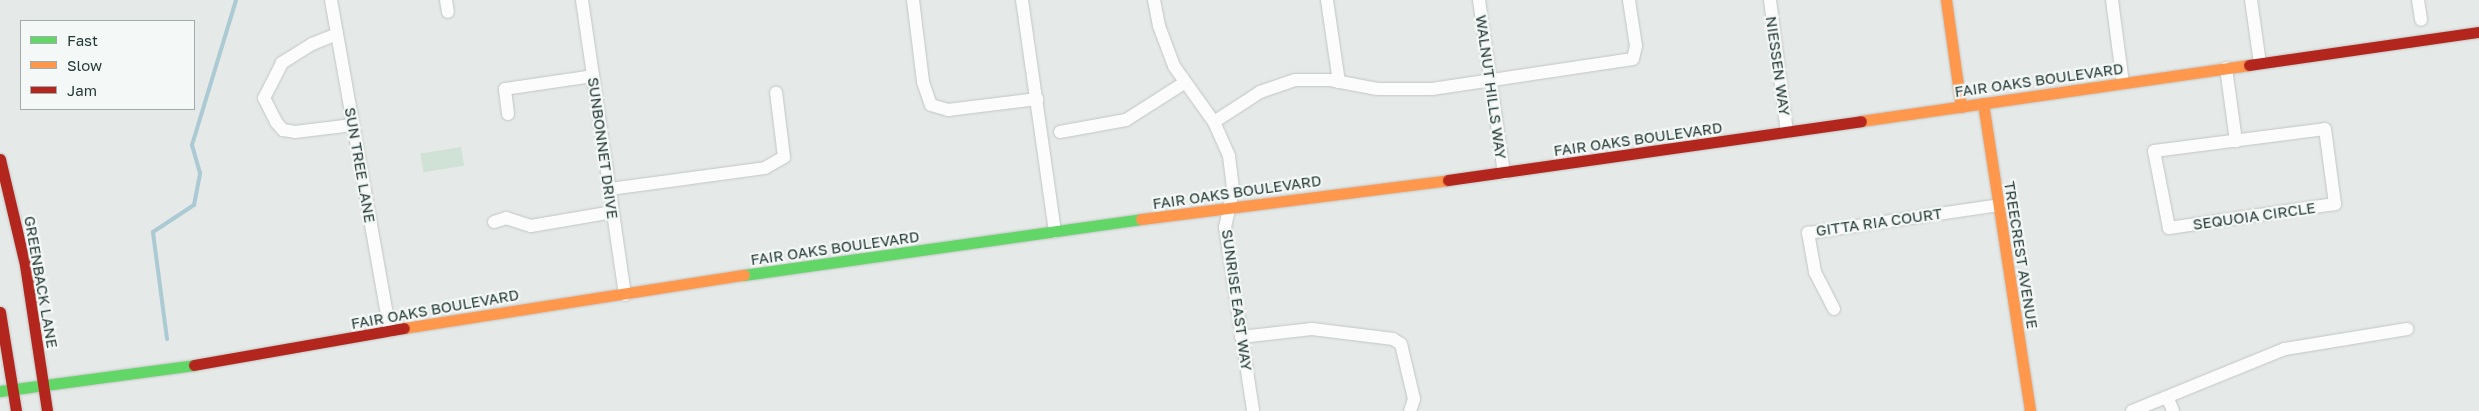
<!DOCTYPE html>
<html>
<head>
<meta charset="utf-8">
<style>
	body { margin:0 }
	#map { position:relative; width:2479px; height:411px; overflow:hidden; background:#e5e9e7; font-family:"Golos Text",sans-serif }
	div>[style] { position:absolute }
	.green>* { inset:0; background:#d0e1d6; transform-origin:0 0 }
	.stream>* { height:4px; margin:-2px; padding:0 2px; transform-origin:2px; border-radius:2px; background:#abcad3 }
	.roads { filter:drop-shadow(0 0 1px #c2c6c4) drop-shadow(0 0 1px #c2c6c4) }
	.street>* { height:12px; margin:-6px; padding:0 6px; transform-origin:6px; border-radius:6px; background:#fbfcfb }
	.fast>* { height:11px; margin:-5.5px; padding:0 5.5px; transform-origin:5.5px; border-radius:5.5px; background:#63d668 }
	.slow>* { height:11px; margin:-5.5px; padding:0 5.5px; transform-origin:5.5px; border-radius:5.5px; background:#ff974d }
	.jam>* { height:11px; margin:-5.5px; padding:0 5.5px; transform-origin:5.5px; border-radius:5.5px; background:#b3261e }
	span { translate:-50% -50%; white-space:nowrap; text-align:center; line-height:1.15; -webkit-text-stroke:4.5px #f4f8f6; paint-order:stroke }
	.street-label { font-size:15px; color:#253b37 }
	.legend { position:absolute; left:20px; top:20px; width:175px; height:90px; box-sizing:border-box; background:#f4f8f6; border:1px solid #a1acaa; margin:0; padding:6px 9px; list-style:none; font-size:15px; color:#253b37 }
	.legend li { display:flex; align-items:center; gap:10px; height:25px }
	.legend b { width:25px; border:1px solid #a1acaa }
</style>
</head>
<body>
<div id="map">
	<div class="green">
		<div style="left:461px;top:147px;width:19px;height:41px;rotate:81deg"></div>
	</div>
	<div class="stream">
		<div style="left:167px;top:339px;width:108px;rotate:-97.5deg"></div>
		<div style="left:153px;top:232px;width:49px;rotate:-33.4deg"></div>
		<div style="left:194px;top:205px;width:33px;rotate:-79deg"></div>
		<div style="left:200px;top:173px;width:29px;rotate:-106deg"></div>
		<div style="left:192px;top:145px;width:152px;rotate:-73.1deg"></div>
	</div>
	<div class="roads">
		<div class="street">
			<div style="left:331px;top:0;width:336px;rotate:79.9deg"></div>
			<div style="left:446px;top:0;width:12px;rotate:81deg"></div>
			<div style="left:582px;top:0;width:298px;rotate:81.7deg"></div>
			<div style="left:913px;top:0;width:83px;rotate:83deg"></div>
			<div style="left:923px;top:82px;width:24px;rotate:71deg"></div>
			<div style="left:931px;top:105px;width:18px;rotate:16deg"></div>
			<div style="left:948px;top:110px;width:90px;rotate:-7deg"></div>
			<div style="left:1022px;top:0;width:234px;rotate:81.9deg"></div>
			<div style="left:1154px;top:0;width:26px;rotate:79deg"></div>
			<div style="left:1159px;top:26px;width:43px;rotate:69.4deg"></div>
			<div style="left:1174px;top:66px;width:69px;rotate:54.5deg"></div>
			<div style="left:1214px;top:122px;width:37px;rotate:66deg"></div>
			<div style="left:1229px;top:156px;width:34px;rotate:83deg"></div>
			<div style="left:1233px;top:190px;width:38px;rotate:102deg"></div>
			<div style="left:1225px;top:227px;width:186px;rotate:81.3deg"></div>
			<div style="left:1327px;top:0;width:83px;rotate:81.7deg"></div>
			<div style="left:1479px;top:0;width:175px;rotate:81.8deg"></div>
			<div style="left:1770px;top:0;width:133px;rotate:82.7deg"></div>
			<div style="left:2112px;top:0;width:84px;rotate:82.5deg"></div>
			<div style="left:2251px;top:0;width:64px;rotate:81.9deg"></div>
			<div style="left:2418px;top:0;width:20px;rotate:81deg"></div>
			<div style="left:337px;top:34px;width:27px;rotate:158deg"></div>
			<div style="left:312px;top:44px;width:36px;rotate:148deg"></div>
			<div style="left:282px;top:63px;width:39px;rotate:117deg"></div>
			<div style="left:264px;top:98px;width:27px;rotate:63deg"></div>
			<div style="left:276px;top:122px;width:11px;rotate:49deg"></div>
			<div style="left:283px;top:130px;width:12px;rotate:9deg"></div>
			<div style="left:295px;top:132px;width:58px;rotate:-6.9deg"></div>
			<div style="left:2226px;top:68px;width:74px;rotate:82.2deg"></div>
			<div style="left:508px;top:114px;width:25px;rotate:-97deg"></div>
			<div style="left:505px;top:89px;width:89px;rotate:-8.4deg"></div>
			<div style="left:1214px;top:122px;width:55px;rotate:-33.1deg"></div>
			<div style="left:1260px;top:92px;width:37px;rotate:-19deg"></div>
			<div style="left:1295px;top:80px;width:35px"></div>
			<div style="left:1330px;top:80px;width:48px;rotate:10.8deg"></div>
			<div style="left:1377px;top:89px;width:55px"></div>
			<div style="left:1432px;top:89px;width:203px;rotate:-8.5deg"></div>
			<div style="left:1633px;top:59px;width:13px;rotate:-77deg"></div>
			<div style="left:1636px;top:46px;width:47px;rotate:-98.7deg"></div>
			<div style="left:2325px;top:129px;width:76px;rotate:82.4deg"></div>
			<div style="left:2335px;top:204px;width:168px;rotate:171.8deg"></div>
			<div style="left:2169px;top:228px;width:78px;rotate:-101deg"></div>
			<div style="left:2154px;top:151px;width:172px;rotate:-7.3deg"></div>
			<div style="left:1060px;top:132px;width:67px;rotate:-10.3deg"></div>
			<div style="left:1126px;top:120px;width:69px;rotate:-32.5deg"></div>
			<div style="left:610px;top:189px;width:156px;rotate:-7.7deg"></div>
			<div style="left:765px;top:168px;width:22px;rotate:-30deg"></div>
			<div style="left:784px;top:157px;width:65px;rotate:-97deg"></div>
			<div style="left:494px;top:222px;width:13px;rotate:-18deg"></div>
			<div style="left:506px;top:218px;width:26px;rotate:18deg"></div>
			<div style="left:531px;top:226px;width:83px;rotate:-9.7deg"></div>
			<div style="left:1834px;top:309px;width:42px;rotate:-117.2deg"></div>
			<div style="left:1815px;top:272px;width:40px;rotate:-100deg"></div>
			<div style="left:1808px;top:233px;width:194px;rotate:-8.3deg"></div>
			<div style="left:1241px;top:337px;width:71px;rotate:-6.4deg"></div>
			<div style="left:1312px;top:329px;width:82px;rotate:7deg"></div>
			<div style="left:1393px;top:339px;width:9px;rotate:32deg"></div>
			<div style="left:1401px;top:344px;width:57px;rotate:76.7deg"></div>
			<div style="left:1414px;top:399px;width:13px;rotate:108deg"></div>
			<div style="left:2168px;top:399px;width:13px;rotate:67deg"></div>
			<div style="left:2132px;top:411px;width:165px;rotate:-22.1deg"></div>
			<div style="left:2285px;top:349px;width:124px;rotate:-9.3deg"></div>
		</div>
		<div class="fast">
			<div style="left:744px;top:275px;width:401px;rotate:-8deg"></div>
			<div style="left:0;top:391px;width:196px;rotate:-7.6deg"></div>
		</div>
		<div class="slow">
			<div style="left:1946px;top:0;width:108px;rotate:82deg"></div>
			<div style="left:1983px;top:103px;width:312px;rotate:81.3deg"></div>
			<div style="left:1861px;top:121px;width:392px;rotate:-8.2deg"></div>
			<div style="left:1141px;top:219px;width:309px;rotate:-7.2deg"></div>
			<div style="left:404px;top:328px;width:344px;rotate:-8.9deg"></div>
		</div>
		<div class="jam">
			<div style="left:2249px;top:65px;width:232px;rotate:-8.2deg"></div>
			<div style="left:0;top:159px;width:109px;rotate:76.7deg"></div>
			<div style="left:25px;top:265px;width:148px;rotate:81.4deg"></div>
			<div style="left:1448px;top:180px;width:417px;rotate:-8.1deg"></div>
			<div style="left:0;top:312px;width:100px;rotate:80.8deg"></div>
			<div style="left:194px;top:365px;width:213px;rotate:-10deg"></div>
		</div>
	</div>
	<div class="street-label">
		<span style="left:1778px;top:66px;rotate:82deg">NIESSEN WAY</span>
		<span style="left:2039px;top:80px;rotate:-8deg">FAIR OAKS BOULEVARD</span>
		<span style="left:1491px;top:87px;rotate:82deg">WALNUT HILLS WAY</span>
		<span style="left:1638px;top:139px;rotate:-8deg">FAIR OAKS BOULEVARD</span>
		<span style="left:603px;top:148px;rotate:82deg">SUNBONNET DRIVE</span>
		<span style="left:360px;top:165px;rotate:80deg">SUN TREE LANE</span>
		<span style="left:1237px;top:192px;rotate:-8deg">FAIR OAKS BOULEVARD</span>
		<span style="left:2254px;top:216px;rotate:-8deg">SEQUOIA CIRCLE</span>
		<span style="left:1879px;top:222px;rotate:-8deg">GITTA RIA COURT</span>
		<span style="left:835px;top:248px;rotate:-8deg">FAIR OAKS BOULEVARD</span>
		<span style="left:2021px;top:255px;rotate:81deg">TREECREST AVENUE</span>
		<span style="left:41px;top:282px;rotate:80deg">GREENBACK LANE</span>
		<span style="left:1237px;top:300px;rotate:82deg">SUNRISE EAST WAY</span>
		<span style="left:435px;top:309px;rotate:-10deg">FAIR OAKS BOULEVARD</span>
	</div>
	<ul class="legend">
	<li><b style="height:6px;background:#63d668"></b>Fast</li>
	<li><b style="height:6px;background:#ff974d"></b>Slow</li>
	<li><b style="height:6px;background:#b3261e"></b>Jam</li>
	</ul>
</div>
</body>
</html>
